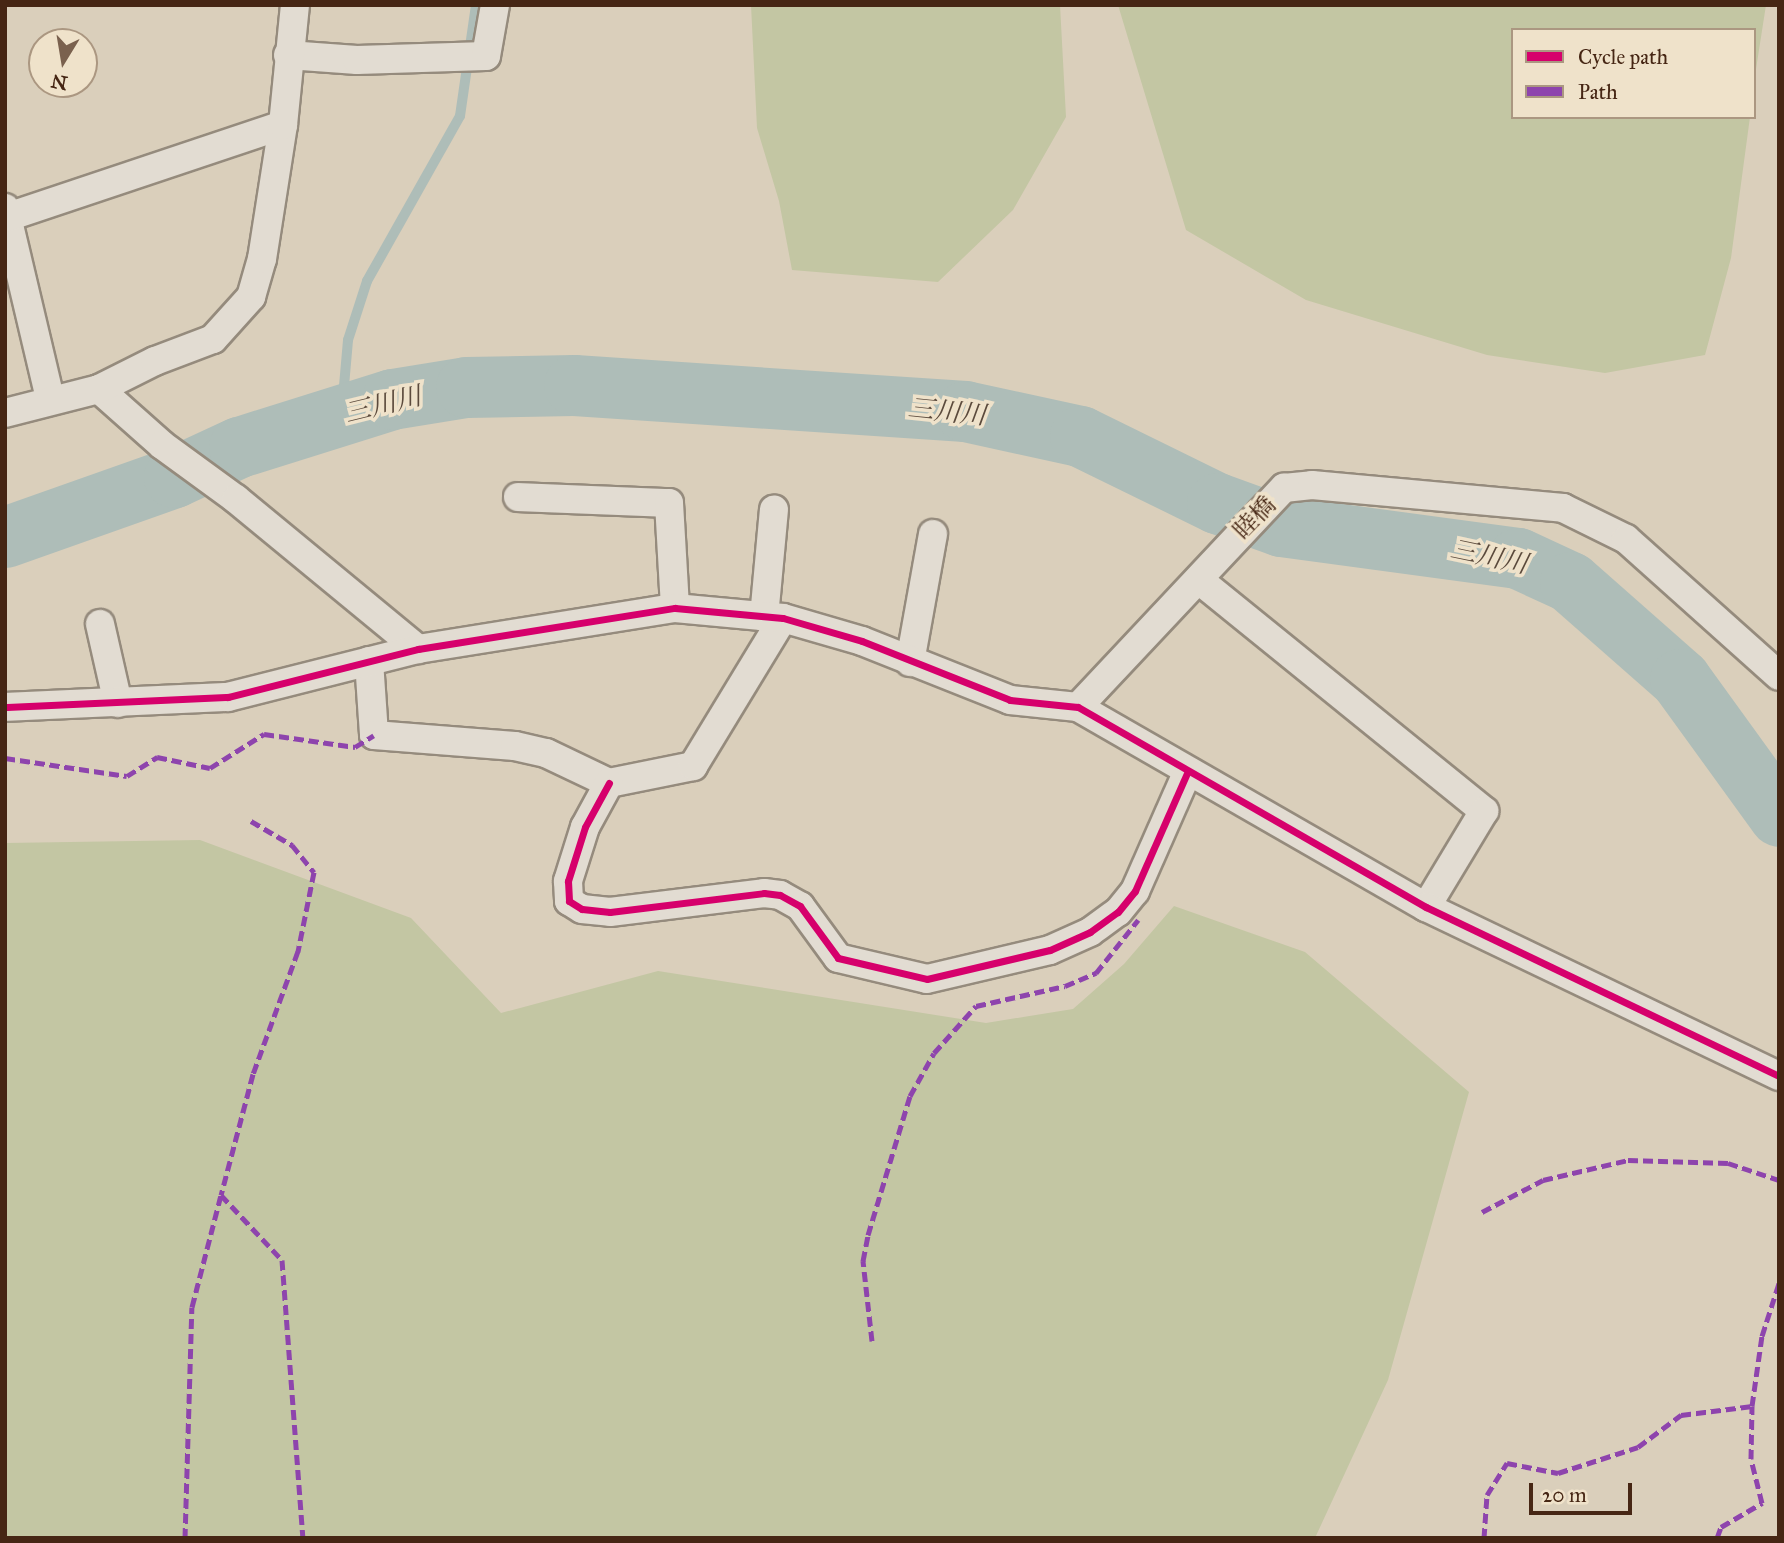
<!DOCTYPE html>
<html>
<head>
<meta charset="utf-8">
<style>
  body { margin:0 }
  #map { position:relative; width:1784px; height:1543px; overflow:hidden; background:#dacfbb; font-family:"IM FELL Great Primer","Noto Serif JP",serif }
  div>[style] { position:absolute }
  .green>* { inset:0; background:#c3c6a3 }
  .stream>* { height:10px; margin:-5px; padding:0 5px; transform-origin:5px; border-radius:5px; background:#aebdb8 }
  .river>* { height:61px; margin:-30.5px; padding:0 30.5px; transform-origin:30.5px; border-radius:30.5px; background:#aebdb8 }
  .roads { filter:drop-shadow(2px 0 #958b7d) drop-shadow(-2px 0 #958b7d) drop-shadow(0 2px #958b7d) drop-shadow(0 -2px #958b7d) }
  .street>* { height:28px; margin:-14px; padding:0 14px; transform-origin:14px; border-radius:14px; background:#e2dcd2 }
  .quiet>* { height:5px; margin-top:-2.5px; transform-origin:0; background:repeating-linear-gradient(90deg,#8e44ad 0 10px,transparent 0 15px) }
  .cycleway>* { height:7px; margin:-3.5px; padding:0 3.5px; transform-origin:3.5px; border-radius:3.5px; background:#d6006c }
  span { translate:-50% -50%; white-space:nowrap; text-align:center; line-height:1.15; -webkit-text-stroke:7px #efe2ca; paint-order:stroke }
  .street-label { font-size:24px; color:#462614 }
  .water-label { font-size:26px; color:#5b4a3c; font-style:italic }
  .frame { position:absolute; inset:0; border:7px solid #462614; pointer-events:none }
  .legend { position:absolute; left:1511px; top:28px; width:245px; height:91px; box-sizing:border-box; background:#efe2ca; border:2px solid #ab9781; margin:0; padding:9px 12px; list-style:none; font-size:21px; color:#462614 }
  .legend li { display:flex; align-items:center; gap:14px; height:35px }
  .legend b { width:35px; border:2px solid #ab9781 }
  .north { position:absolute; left:28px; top:28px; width:70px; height:70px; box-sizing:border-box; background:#efe2ca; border:2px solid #ab9781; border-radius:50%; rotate:191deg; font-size:19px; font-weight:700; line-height:28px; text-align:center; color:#462614 }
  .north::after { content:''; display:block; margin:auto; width:24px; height:32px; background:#7a614e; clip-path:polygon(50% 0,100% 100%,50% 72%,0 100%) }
  .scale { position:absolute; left:1529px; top:1483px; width:103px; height:32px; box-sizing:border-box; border:4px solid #462614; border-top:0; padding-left:9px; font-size:21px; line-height:24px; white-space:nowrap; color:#462614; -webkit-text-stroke:5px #efe2ca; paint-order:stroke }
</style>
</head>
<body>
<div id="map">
  <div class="green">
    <div style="clip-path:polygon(751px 5px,1060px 5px,1066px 117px,1013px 210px,938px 282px,792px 270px,779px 201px,757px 128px)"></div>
    <div style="clip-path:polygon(1118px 5px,1766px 5px,1754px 82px,1754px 30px,1513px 30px,1513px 117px,1750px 117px,1731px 258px,1705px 355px,1605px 373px,1487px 355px,1306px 300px,1186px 230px)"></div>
    <div style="clip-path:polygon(200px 840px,411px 918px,501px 1013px,658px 971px,986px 1023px,1073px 1009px,1124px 964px,1174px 906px,1305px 952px,1469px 1092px,1388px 1380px,1315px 1538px,5px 1538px,5px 843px)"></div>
  </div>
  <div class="stream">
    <div style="left:353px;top:414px;width:29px;rotate:-108deg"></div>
    <div style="left:344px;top:386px;width:46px;rotate:-85deg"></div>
    <div style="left:348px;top:340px;width:62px;rotate:-72.1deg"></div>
    <div style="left:367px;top:281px;width:189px;rotate:-60.6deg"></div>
    <div style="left:460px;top:116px;width:112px;rotate:-81.8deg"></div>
  </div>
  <div class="river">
    <div style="left:5px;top:537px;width:179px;rotate:-19.5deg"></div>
    <div style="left:174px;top:477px;width:72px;rotate:-24.8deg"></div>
    <div style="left:239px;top:447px;width:160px;rotate:-17.4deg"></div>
    <div style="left:392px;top:399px;width:75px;rotate:-9.2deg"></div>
    <div style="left:466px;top:387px;width:108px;rotate:-1.1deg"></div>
    <div style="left:574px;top:385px;width:392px;rotate:3.8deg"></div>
    <div style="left:965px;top:411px;width:118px;rotate:12.3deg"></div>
    <div style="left:1080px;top:436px;width:153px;rotate:26.1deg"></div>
    <div style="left:1217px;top:503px;width:68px;rotate:19.8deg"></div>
    <div style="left:1281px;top:526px;width:239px;rotate:7.7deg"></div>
    <div style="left:1518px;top:558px;width:57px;rotate:24.8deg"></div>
    <div style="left:1570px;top:582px;width:147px;rotate:41.4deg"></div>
    <div style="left:1680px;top:679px;width:169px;rotate:54.1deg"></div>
  </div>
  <div class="roads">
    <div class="street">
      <div style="left:288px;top:55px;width:69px;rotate:4.1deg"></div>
      <div style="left:357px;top:60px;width:129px;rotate:-1.8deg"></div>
      <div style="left:486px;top:56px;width:52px;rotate:-80deg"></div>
      <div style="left:5px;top:208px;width:196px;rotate:76.7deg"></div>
      <div style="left:5px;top:218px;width:293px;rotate:-18.5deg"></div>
      <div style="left:99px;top:389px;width:84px;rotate:41.6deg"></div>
      <div style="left:162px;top:445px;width:92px;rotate:36.1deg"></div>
      <div style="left:236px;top:499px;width:236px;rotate:39.5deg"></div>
      <div style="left:5px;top:413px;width:97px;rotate:-14.3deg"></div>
      <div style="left:99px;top:389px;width:63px;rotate:-26.6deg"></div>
      <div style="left:155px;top:361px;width:62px;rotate:-20.8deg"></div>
      <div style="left:213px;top:339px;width:57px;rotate:-47.9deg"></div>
      <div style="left:251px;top:297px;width:40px;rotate:-74deg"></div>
      <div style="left:262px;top:259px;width:136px;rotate:-81.1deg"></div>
      <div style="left:283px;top:125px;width:121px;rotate:-84.3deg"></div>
      <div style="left:518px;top:497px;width:151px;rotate:2.3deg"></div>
      <div style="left:669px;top:503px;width:105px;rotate:86.7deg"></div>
      <div style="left:1199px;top:580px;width:367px;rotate:39deg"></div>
      <div style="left:1484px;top:811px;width:112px;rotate:121.1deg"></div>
      <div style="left:764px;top:617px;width:108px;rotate:-84.7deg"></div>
      <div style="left:100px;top:624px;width:81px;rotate:77.2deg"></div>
      <div style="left:369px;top:661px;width:74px;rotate:86.1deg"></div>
      <div style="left:374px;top:735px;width:141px;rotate:4.5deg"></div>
      <div style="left:515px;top:746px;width:32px;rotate:13deg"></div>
      <div style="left:546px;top:753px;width:70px;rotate:25.5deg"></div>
      <div style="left:609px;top:783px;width:86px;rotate:-11.4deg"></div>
      <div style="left:693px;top:766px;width:173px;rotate:-58.7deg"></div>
      <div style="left:910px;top:662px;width:130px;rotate:-79.8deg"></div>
      <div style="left:5px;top:707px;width:223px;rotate:-2.6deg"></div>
      <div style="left:228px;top:697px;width:196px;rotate:-14.2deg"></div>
      <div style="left:418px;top:649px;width:260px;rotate:-9.1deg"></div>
      <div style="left:675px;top:608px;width:108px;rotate:5.3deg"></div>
      <div style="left:783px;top:618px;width:82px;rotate:16.2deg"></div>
      <div style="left:862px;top:641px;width:159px;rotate:21.7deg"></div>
      <div style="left:1010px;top:700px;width:68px;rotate:5.9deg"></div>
      <div style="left:1078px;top:707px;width:401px;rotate:29.9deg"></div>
      <div style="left:1426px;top:907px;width:391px;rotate:25.6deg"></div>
      <div style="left:1078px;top:707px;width:301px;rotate:-46.8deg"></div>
      <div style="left:1284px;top:488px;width:28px;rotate:-6deg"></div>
      <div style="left:1312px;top:485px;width:252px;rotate:5.2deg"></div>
      <div style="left:1563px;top:508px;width:70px;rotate:26.2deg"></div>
      <div style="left:1626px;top:539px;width:205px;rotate:41.8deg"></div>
      <div style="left:609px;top:783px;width:50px;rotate:118.6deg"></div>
      <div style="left:585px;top:827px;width:57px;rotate:107.5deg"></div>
      <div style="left:568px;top:881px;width:20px;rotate:87deg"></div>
      <div style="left:569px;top:901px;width:15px;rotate:32deg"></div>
      <div style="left:582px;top:909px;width:28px;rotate:6deg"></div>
      <div style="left:610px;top:912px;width:155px;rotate:-7deg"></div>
      <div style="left:764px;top:893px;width:16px;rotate:7deg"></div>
      <div style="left:780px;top:895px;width:23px;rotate:29deg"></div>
      <div style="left:800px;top:906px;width:64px;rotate:53.8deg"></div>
      <div style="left:838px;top:958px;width:91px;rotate:13.3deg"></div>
      <div style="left:927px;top:979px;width:126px;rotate:-13.3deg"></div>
      <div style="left:1050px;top:950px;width:44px;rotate:-24.2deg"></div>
      <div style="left:1090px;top:932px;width:34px;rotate:-36deg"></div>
      <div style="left:1118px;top:912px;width:27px;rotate:-51deg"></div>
      <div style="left:1135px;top:891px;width:131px;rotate:-66.2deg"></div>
    </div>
  </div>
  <div class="quiet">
    <div style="left:5px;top:758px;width:123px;rotate:8.4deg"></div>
    <div style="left:127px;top:776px;width:36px;rotate:-32deg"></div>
    <div style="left:157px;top:757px;width:54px;rotate:11.7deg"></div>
    <div style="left:210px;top:768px;width:64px;rotate:-32.2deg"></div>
    <div style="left:264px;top:734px;width:92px;rotate:8.1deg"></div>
    <div style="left:355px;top:747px;width:22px;rotate:-32deg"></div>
    <div style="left:251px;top:821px;width:48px;rotate:30.3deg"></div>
    <div style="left:292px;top:845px;width:35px;rotate:51deg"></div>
    <div style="left:314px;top:872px;width:81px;rotate:101.4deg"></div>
    <div style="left:298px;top:951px;width:131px;rotate:110.1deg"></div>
    <div style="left:253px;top:1074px;width:125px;rotate:104.8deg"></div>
    <div style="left:221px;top:1195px;width:89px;rotate:46.8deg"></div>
    <div style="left:282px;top:1260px;width:279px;rotate:85.7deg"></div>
    <div style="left:1482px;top:1212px;width:69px;rotate:-27.7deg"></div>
    <div style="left:1543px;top:1180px;width:87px;rotate:-13.2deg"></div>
    <div style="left:1628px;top:1160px;width:100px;rotate:1.7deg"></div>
    <div style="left:1728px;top:1163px;width:54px;rotate:18.4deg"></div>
    <div style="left:872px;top:1341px;width:81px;rotate:-96.4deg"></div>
    <div style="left:863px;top:1261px;width:26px;rotate:-79deg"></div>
    <div style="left:868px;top:1235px;width:145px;rotate:-73.2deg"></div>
    <div style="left:910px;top:1096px;width:49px;rotate:-60.8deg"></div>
    <div style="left:934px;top:1053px;width:63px;rotate:-48.2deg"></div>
    <div style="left:976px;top:1006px;width:91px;rotate:-12.7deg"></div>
    <div style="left:1065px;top:986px;width:34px;rotate:-23deg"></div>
    <div style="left:1096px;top:973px;width:68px;rotate:-51.6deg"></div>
    <div style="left:185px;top:1538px;width:231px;rotate:-88.3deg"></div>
    <div style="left:192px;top:1307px;width:116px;rotate:-75.5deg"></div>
    <div style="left:1484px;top:1538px;width:43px;rotate:-86deg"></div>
    <div style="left:1487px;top:1495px;width:38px;rotate:-58deg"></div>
    <div style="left:1507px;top:1463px;width:52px;rotate:11.1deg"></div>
    <div style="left:1558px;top:1473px;width:84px;rotate:-18deg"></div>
    <div style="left:1638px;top:1447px;width:54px;rotate:-36.7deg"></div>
    <div style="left:1681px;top:1415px;width:72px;rotate:-7.2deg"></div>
    <div style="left:1717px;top:1538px;width:12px;rotate:-70deg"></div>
    <div style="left:1721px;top:1527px;width:48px;rotate:-30.3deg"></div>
    <div style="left:1762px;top:1503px;width:45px;rotate:-104deg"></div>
    <div style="left:1751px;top:1459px;width:53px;rotate:-88.9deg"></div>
    <div style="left:1752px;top:1406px;width:71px;rotate:-81.9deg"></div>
    <div style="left:1762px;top:1336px;width:56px;rotate:-72.2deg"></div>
  </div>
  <div class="cycleway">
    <div style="left:5px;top:707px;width:223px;rotate:-2.6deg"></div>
    <div style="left:228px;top:697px;width:196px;rotate:-14.2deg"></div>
    <div style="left:418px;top:649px;width:260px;rotate:-9.1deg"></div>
    <div style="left:675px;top:608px;width:108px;rotate:5.3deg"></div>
    <div style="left:783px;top:618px;width:82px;rotate:16.2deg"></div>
    <div style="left:862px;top:641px;width:159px;rotate:21.7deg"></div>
    <div style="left:1010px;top:700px;width:68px;rotate:5.9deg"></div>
    <div style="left:1078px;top:707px;width:401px;rotate:29.9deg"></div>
    <div style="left:1426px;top:907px;width:391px;rotate:25.6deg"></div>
    <div style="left:609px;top:783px;width:50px;rotate:118.6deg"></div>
    <div style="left:585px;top:827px;width:57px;rotate:107.5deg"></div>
    <div style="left:568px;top:881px;width:20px;rotate:87deg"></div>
    <div style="left:569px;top:901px;width:15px;rotate:32deg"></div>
    <div style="left:582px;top:909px;width:28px;rotate:6deg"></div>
    <div style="left:610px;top:912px;width:155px;rotate:-7deg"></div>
    <div style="left:764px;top:893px;width:16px;rotate:7deg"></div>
    <div style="left:780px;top:895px;width:23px;rotate:29deg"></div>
    <div style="left:800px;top:906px;width:64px;rotate:53.8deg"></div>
    <div style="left:838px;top:958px;width:91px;rotate:13.3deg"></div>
    <div style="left:927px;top:979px;width:126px;rotate:-13.3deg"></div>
    <div style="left:1050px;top:950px;width:44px;rotate:-24.2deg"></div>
    <div style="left:1090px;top:932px;width:34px;rotate:-36deg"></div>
    <div style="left:1118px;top:912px;width:27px;rotate:-51deg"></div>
    <div style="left:1135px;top:891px;width:131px;rotate:-66.2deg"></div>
  </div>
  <div class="street-label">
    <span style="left:1255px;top:518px;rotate:-46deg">睦橋</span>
  </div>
  <div class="water-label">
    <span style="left:383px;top:405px;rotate:-14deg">三川川</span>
    <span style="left:947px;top:412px;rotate:6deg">三川川</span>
    <span style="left:1489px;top:557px;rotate:12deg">三川川</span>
  </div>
  <div class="frame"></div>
  <ul class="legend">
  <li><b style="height:9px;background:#d6006c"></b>Cycle path</li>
  <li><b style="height:9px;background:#8e44ad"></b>Path</li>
  </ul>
  <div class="north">N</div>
  <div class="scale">20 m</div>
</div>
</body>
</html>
